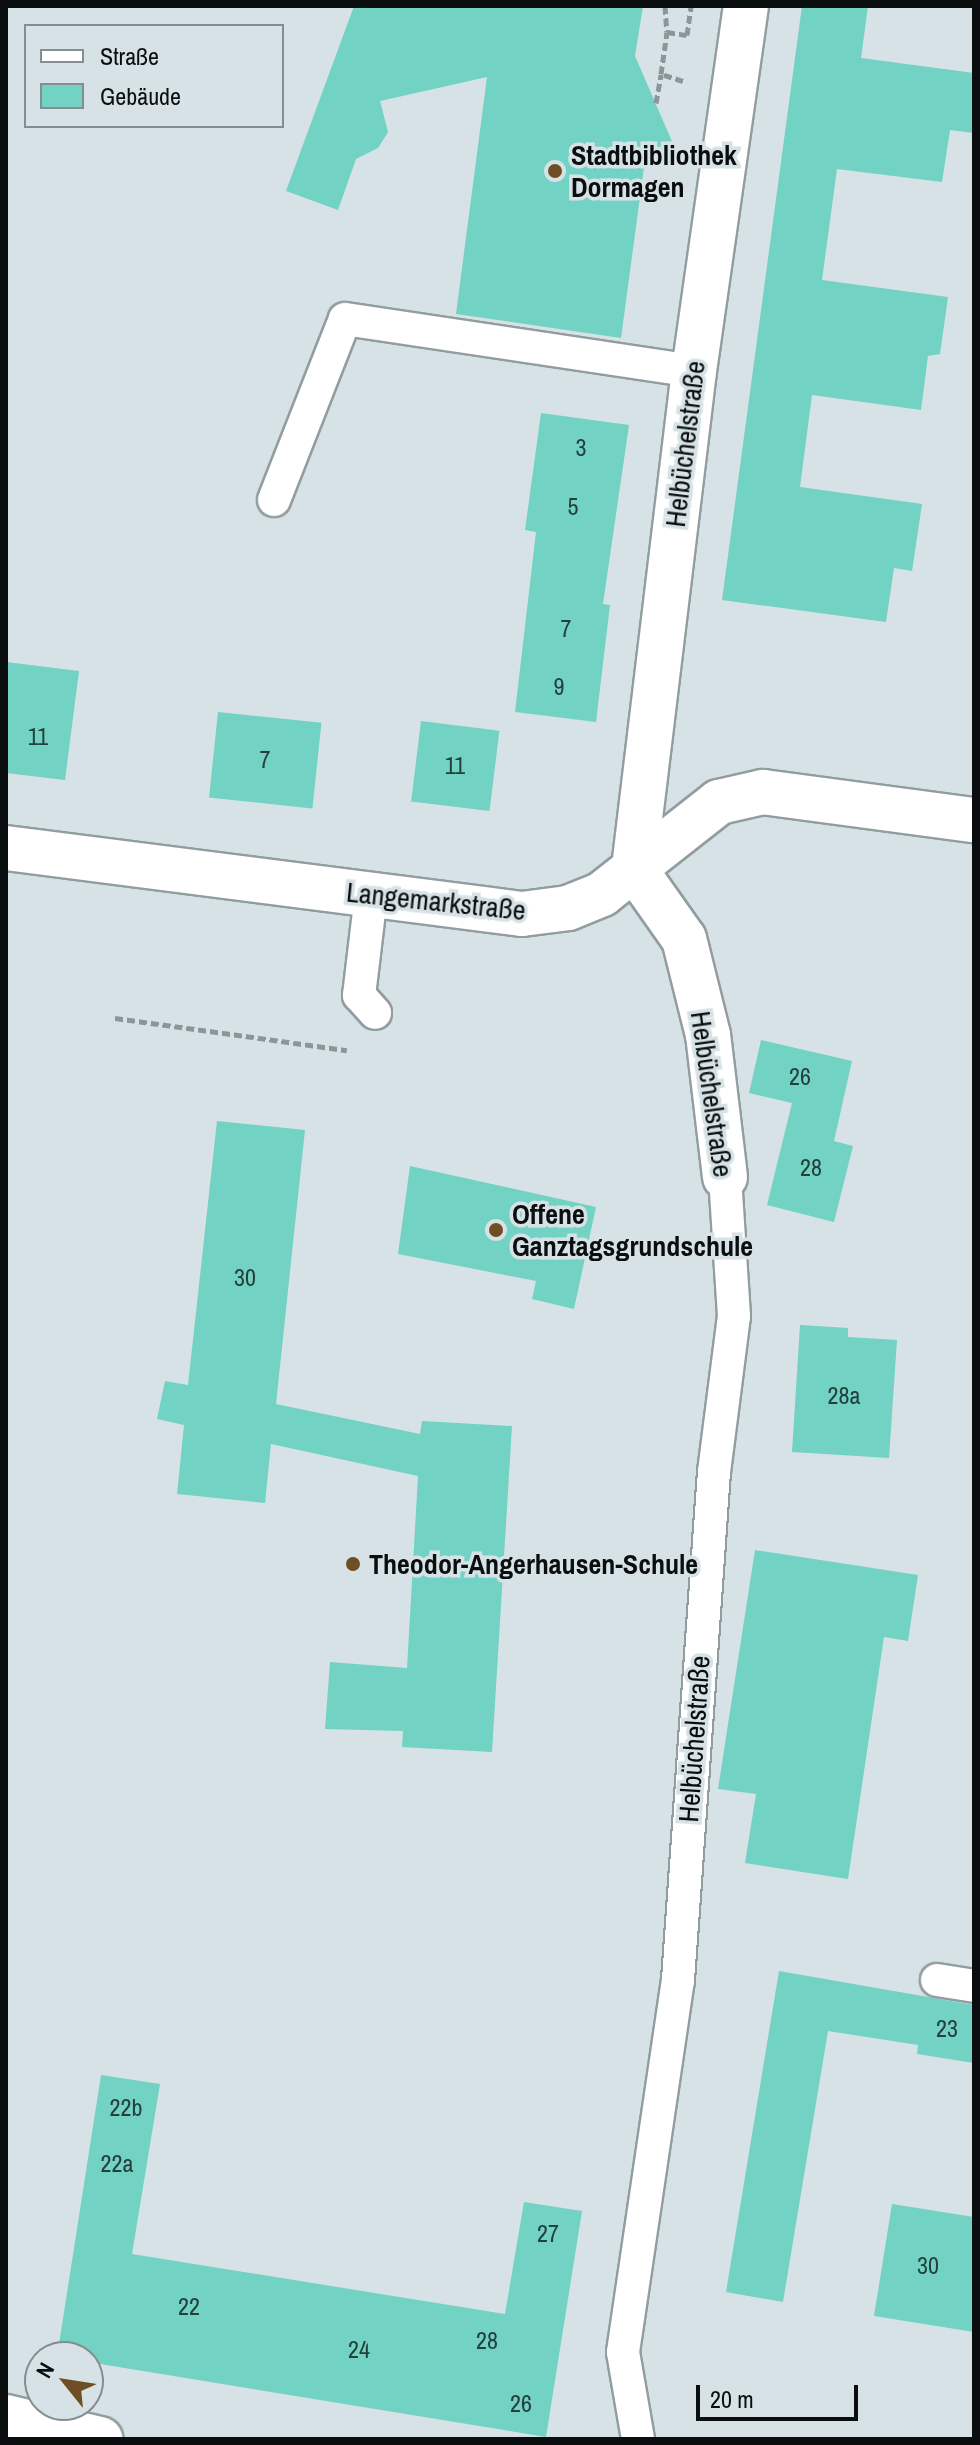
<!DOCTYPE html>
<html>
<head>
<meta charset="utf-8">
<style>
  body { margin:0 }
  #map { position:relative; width:980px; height:2445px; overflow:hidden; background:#d6e2e5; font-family:"Archivo Narrow",sans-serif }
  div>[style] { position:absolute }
  .building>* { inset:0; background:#72d2c4; transform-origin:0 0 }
  .path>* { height:5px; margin-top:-2.5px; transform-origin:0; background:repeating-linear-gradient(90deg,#8c9597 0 8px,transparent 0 12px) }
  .roads { filter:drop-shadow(2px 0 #929da0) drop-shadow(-2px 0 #929da0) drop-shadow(0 2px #929da0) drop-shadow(0 -2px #929da0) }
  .lane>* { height:32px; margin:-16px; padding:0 16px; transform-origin:16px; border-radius:16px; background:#fff }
  .street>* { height:44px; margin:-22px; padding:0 22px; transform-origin:22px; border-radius:22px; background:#fff }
  .dots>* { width:22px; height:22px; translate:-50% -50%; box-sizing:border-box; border:4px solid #d6e2e5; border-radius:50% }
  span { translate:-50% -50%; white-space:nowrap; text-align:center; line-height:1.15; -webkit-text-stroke:7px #d6e2e5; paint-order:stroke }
  .number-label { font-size:24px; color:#243f3c }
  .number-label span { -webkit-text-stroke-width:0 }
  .poi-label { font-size:28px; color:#0a0e0f; font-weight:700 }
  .left { translate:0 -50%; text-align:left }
  .street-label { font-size:28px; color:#0a0e0f }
  .frame { position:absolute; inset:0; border:8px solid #0a0e0f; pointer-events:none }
  .legend { position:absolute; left:24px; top:24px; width:260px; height:104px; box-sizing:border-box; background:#d6e2e5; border:2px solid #848d8f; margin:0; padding:10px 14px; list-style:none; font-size:24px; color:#0a0e0f }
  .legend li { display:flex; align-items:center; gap:16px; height:40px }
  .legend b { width:40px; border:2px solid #848d8f }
  .north { position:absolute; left:24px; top:2341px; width:80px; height:80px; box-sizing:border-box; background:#d6e2e5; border:2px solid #848d8f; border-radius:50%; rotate:300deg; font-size:22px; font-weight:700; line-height:32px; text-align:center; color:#0a0e0f }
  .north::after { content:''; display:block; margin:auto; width:28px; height:36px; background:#6f4e25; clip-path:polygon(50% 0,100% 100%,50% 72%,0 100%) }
  .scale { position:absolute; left:696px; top:2385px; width:162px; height:36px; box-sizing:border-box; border:4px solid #0a0e0f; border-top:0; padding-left:10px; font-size:24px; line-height:28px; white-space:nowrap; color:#0a0e0f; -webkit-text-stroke:6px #d6e2e5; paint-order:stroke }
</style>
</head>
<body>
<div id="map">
  <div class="building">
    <div style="clip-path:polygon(354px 6px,643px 6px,635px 56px,674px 146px,645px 160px,621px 338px,456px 314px,487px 77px,380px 101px,388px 132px,378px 148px,356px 159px,338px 210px,286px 191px)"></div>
    <div style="clip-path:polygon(802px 6px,868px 6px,861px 58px,974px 73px,974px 133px,950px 130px,942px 182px,837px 169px,822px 280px,948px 297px,940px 354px,928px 356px,921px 410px,812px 395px,800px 487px,922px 504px,912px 571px,894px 568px,886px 622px,722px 600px)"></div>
    <div style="clip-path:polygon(541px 413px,629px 425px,603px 604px,610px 605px,596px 722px,515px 712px,536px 532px,525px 530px)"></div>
    <div style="clip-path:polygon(6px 662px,79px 671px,65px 780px,6px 773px)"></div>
    <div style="left:218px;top:712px;width:104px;height:86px;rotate:6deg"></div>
    <div style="left:421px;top:721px;width:79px;height:81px;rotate:7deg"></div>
    <div style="clip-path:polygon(761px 1040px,852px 1061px,834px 1141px,853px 1146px,834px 1222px,767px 1205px,792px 1103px,749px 1093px)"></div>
    <div style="clip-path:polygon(217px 1121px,305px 1130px,276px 1404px,420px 1434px,422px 1421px,512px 1426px,492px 1752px,402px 1747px,403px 1731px,325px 1729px,330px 1662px,407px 1668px,418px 1476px,271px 1444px,265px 1503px,177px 1494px,184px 1425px,157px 1419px,165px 1381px,188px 1385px)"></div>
    <div style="clip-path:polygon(410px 1166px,596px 1207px,574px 1309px,532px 1299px,536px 1281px,398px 1254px)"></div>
    <div style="clip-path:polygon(800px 1325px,848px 1328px,848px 1337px,897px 1340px,889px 1458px,792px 1452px)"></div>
    <div style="clip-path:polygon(755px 1550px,918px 1575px,908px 1641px,884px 1637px,848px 1879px,745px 1863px,756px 1794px,718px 1789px)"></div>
    <div style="clip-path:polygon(779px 1971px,974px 2005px,974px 2063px,917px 2054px,918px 2045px,828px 2031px,783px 2302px,726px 2292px)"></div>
    <div style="clip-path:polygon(101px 2075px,160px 2084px,132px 2254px,505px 2314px,524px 2202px,582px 2211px,546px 2437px,88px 2362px,88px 2357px,57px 2357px)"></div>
    <div style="clip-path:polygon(892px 2204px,974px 2217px,974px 2332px,874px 2316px)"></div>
  </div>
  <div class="path">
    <div style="left:665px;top:6px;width:26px;rotate:86deg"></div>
    <div style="left:683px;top:81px;width:23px;rotate:-162deg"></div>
    <div style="left:661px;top:74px;width:42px;rotate:-81.9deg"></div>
    <div style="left:667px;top:32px;width:20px;rotate:9deg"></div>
    <div style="left:687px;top:35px;width:29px;rotate:-82deg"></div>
    <div style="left:656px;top:103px;width:29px;rotate:-80deg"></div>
    <div style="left:115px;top:1018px;width:234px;rotate:7.9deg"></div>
  </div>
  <div class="roads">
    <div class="lane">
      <div style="left:274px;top:500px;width:194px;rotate:-68.6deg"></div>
      <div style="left:345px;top:319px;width:353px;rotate:8.5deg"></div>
      <div style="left:371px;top:895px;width:101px;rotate:96.8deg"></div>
      <div style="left:359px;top:995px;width:24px;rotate:48deg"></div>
      <div style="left:937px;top:1980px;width:37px;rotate:9deg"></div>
      <div style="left:638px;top:2439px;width:88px;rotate:-99.8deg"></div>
      <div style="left:623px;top:2352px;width:376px;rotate:-81.6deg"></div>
      <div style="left:678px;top:1980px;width:509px;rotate:-85.95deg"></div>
      <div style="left:714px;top:1472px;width:157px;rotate:-82.7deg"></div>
      <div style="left:734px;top:1316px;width:139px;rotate:-93.7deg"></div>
    </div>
    <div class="street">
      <div style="left:6px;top:848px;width:520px;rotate:7.29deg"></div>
      <div style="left:522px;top:914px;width:46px;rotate:-7.4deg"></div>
      <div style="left:568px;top:908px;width:37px;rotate:-22deg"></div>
      <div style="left:602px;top:894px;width:149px;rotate:-38.2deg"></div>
      <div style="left:719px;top:802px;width:45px;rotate:-12.8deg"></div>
      <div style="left:763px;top:792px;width:213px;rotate:7.6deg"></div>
      <div style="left:725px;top:1177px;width:143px;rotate:-96.8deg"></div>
      <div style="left:708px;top:1035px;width:99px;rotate:-104deg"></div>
      <div style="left:684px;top:939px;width:87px;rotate:-125.2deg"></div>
      <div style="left:634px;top:868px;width:501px;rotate:-83.12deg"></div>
      <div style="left:694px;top:371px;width:369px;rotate:-81.9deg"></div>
      <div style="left:6px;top:2417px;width:97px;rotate:13.2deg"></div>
    </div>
  </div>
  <div class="dots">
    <div style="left:555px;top:171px;background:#6f4e25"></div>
    <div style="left:496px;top:1230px;background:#6f4e25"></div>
    <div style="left:353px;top:1564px;background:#6f4e25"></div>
  </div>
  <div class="number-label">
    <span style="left:581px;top:448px">3</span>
    <span style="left:573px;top:507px">5</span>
    <span style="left:566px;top:629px">7</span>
    <span style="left:559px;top:687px">9</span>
    <span style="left:38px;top:737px">11</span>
    <span style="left:265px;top:760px">7</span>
    <span style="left:455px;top:766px">11</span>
    <span style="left:800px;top:1077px">26</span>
    <span style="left:811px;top:1168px">28</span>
    <span style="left:245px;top:1278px">30</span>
    <span style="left:844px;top:1396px">28a</span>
    <span style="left:947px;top:2029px">23</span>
    <span style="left:126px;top:2108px">22b</span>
    <span style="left:117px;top:2164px">22a</span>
    <span style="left:548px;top:2234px">27</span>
    <span style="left:928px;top:2266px">30</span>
    <span style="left:189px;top:2307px">22</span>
    <span style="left:487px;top:2341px">28</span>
    <span style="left:359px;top:2350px">24</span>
    <span style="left:521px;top:2404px">26</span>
  </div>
  <div class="poi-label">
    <span class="left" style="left:571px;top:171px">Stadtbibliothek<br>Dormagen</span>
    <span class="left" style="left:512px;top:1230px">Offene<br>Ganztagsgrundschule</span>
    <span class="left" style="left:369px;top:1564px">Theodor-Angerhausen-Schule</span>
  </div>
  <div class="street-label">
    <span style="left:685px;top:444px;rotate:-83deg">Helbüchelstraße</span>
    <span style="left:436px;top:901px;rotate:6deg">Langemarkstraße</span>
    <span style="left:712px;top:1094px;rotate:82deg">Helbüchelstraße</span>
    <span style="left:694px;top:1739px;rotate:-86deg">Helbüchelstraße</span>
  </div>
  <div class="frame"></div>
  <ul class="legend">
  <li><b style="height:10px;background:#fff"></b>Straße</li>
  <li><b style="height:22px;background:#72d2c4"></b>Gebäude</li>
  </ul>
  <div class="north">N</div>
  <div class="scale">20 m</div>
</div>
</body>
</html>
